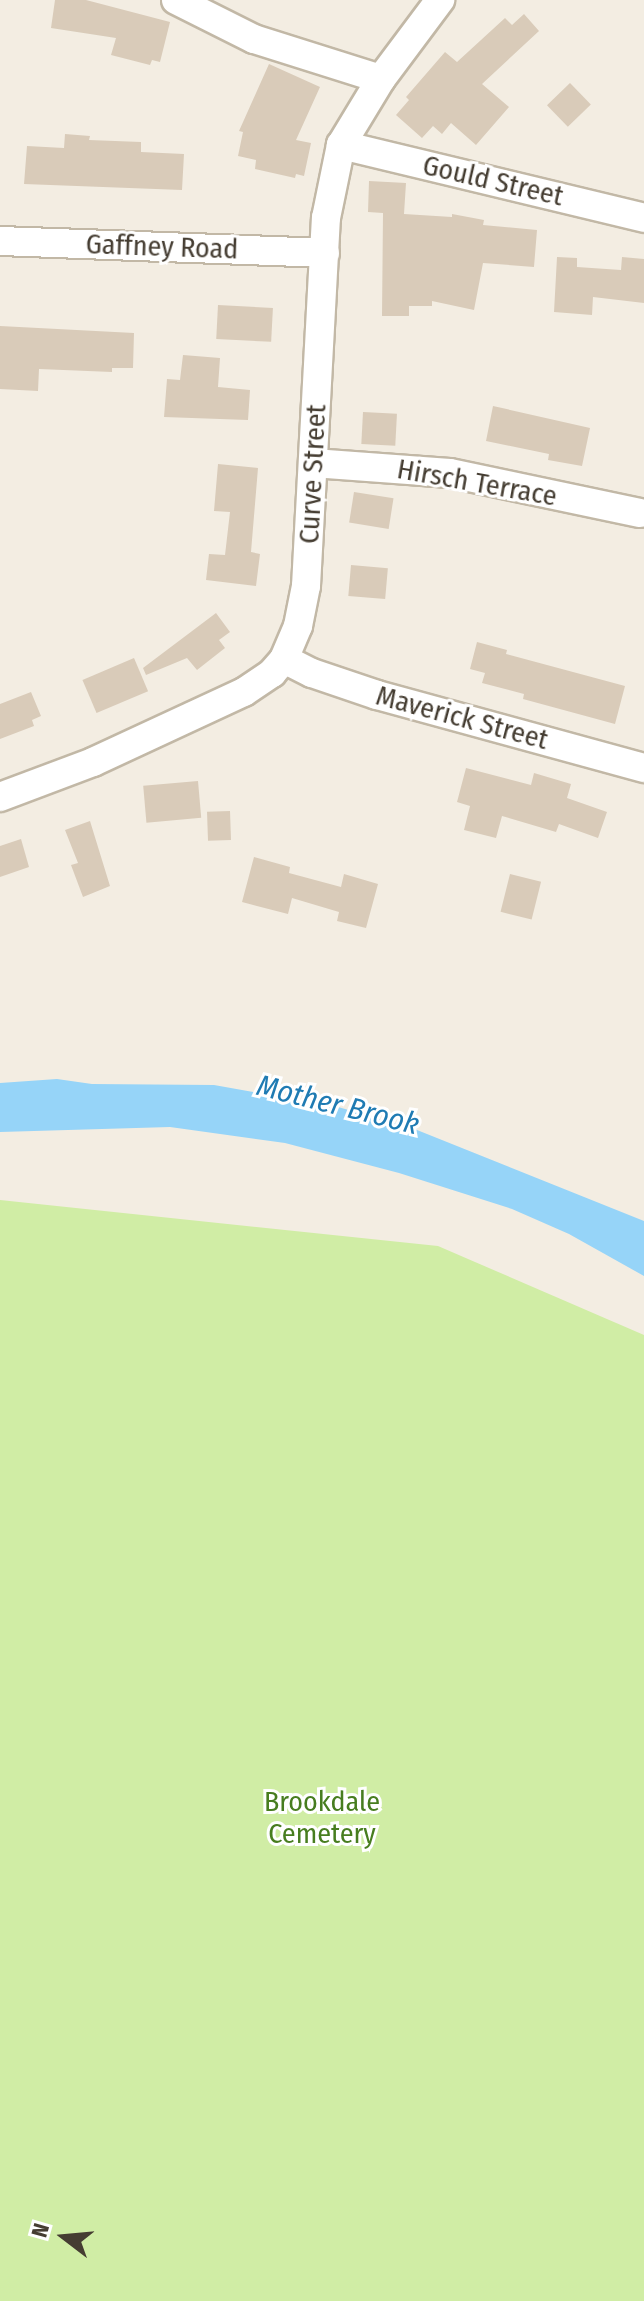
<!DOCTYPE html>
<html>
<head>
<meta charset="utf-8">
<style>
  body { margin:0 }
  #map { position:relative; width:644px; height:2301px; overflow:hidden; background:#f3ede2; font-family:"Fira Sans Condensed",sans-serif }
  div>[style] { position:absolute }
  .green>* { inset:0; background:#d0eda5 }
  .water>* { inset:0; background:#96d4f8 }
  .building>* { inset:0; background:#d9cbb9; transform-origin:0 0 }
  .roads { filter:drop-shadow(2px 0 #c2b8a6) drop-shadow(-2px 0 #c2b8a6) drop-shadow(0 2px #c2b8a6) drop-shadow(0 -2px #c2b8a6) }
  .minor>* { height:28px; margin:-14px; padding:0 14px; transform-origin:14px; border-radius:14px; background:#fff }
  span { translate:-50% -50%; white-space:nowrap; text-align:center; line-height:1.15; -webkit-text-stroke:6px #fff; paint-order:stroke }
  .street-label { font-size:28px; color:#453d32 }
  .park-label { font-size:28px; color:#477d1f }
  .water-label { font-size:30px; color:#1f7bb3; font-style:italic }
  .north { position:absolute; left:24px; top:2197px; width:80px; height:80px; -webkit-text-stroke:6px #fff; paint-order:stroke; rotate:286deg; font-size:22px; font-weight:700; line-height:32px; text-align:center; color:#453d32 }
  .north::after { content:''; display:block; margin:auto; width:28px; height:36px; background:#453d32; clip-path:polygon(50% 0,100% 100%,50% 72%,0 100%) }
</style>
</head>
<body>
<div id="map">
  <div class="green">
    <div style="clip-path:polygon(0 1200px,438px 1246px,644px 1335px,644px 2301px,0 2301px)"></div>
  </div>
  <div class="water">
    <div style="clip-path:polygon(57px 1079px,92px 1084px,214px 1085px,338px 1107px,412px 1128px,644px 1221px,644px 1276px,569px 1234px,512px 1209px,399px 1173px,285px 1143px,170px 1127px,0 1132px,0 1083px)"></div>
  </div>
  <div class="building">
    <div style="clip-path:polygon(55px 0,86px 0,170px 22px,160px 62px,152px 60px,150px 65px,111px 55px,116px 38px,51px 28px)"></div>
    <div style="clip-path:polygon(524px 14px,539px 31px,482px 84px,509px 107px,476px 145px,451px 123px,442px 134px,433px 126px,422px 138px,396px 115px,409px 100px,406px 97px,445px 52px,457px 62px,505px 18px,512px 25px)"></div>
    <div style="clip-path:polygon(269px 64px,320px 87px,296px 140px,311px 143px,304px 176px,296px 174px,295px 178px,255px 169px,256px 160px,238px 156px,243px 132px,239px 131px)"></div>
    <div style="left:570px;top:83px;width:30px;height:32px;rotate:46deg"></div>
    <div style="clip-path:polygon(65px 134px,90px 136px,89px 140px,141px 142px,141px 152px,184px 154px,182px 190px,24px 184px,27px 146px,64px 148px)"></div>
    <div style="clip-path:polygon(369px 181px,406px 183px,404px 214px,452px 217px,452px 214px,484px 220px,483px 225px,537px 230px,534px 267px,483px 263px,474px 310px,432px 301px,432px 306px,409px 306px,409px 316px,382px 316px,383px 213px,368px 212px)"></div>
    <div style="clip-path:polygon(557px 257px,577px 258px,577px 267px,621px 270px,622px 257px,644px 259px,644px 303px,593px 297px,592px 315px,554px 312px)"></div>
    <div style="left:218px;top:305px;width:55px;height:34px;rotate:3deg"></div>
    <div style="clip-path:polygon(0 326px,134px 333px,133px 368px,112px 368px,112px 372px,39px 369px,38px 391px,0 389px)"></div>
    <div style="clip-path:polygon(183px 355px,220px 358px,218px 387px,250px 390px,248px 420px,164px 417px,167px 379px,180px 380px)"></div>
    <div style="clip-path:polygon(493px 406px,590px 428px,582px 466px,548px 460px,549px 454px,486px 441px)"></div>
    <div style="left:363px;top:412px;width:34px;height:32px;rotate:3deg"></div>
    <div style="clip-path:polygon(218px 464px,258px 468px,251px 552px,260px 554px,256px 586px,206px 580px,209px 554px,225px 555px,230px 512px,214px 511px)"></div>
    <div style="left:354px;top:492px;width:40px;height:31px;rotate:9deg"></div>
    <div style="left:351px;top:565px;width:37px;height:31px;rotate:5deg"></div>
    <div style="clip-path:polygon(216px 613px,230px 632px,219px 640px,225px 648px,197px 670px,187px 658px,146px 675px,143px 668px)"></div>
    <div style="clip-path:polygon(477px 642px,507px 650px,506px 654px,625px 686px,615px 724px,523px 699px,524px 694px,482px 683px,485px 673px,470px 669px)"></div>
    <div style="left:134px;top:658px;width:36px;height:56px;rotate:67deg"></div>
    <div style="clip-path:polygon(31px 692px,41px 716px,32px 720px,34px 726px,0 739px,0 704px)"></div>
    <div style="clip-path:polygon(466px 768px,531px 785px,534px 773px,571px 784px,567px 798px,607px 812px,598px 838px,559px 824px,556px 832px,502px 816px,496px 838px,464px 830px,470px 806px,457px 802px)"></div>
    <div style="left:198px;top:781px;width:37px;height:55px;rotate:85deg"></div>
    <div style="left:230px;top:811px;width:29px;height:23px;rotate:88deg"></div>
    <div style="clip-path:polygon(90px 821px,110px 886px,83px 897px,71px 865px,78px 863px,65px 830px)"></div>
    <div style="clip-path:polygon(21px 839px,29px 867px,0 877px,0 846px)"></div>
    <div style="clip-path:polygon(254px 857px,290px 867px,289px 873px,341px 887px,344px 874px,378px 884px,366px 928px,337px 921px,339px 912px,292px 898px,288px 914px,242px 902px)"></div>
    <div style="left:510px;top:874px;width:32px;height:39px;rotate:14deg"></div>
  </div>
  <div class="roads">
    <div class="minor">
      <div style="left:176px;top:0;width:87px;rotate:26.6deg"></div>
      <div style="left:254px;top:39px;width:133px;rotate:17.5deg"></div>
      <div style="left:341px;top:145px;width:312px;rotate:13.5deg"></div>
      <div style="left:0;top:241px;width:325px;rotate:2.1deg"></div>
      <div style="left:313px;top:463px;width:137px;rotate:4.2deg"></div>
      <div style="left:450px;top:473px;width:194px;rotate:11.9deg"></div>
      <div style="left:284px;top:659px;width:31px;rotate:27deg"></div>
      <div style="left:312px;top:673px;width:69px;rotate:18.7deg"></div>
      <div style="left:377px;top:695px;width:277px;rotate:15.3deg"></div>
      <div style="left:0;top:797px;width:99px;rotate:-20.6deg"></div>
      <div style="left:93px;top:762px;width:166px;rotate:-24.9deg"></div>
      <div style="left:244px;top:692px;width:34px;rotate:-34deg"></div>
      <div style="left:272px;top:673px;width:18px;rotate:-49deg"></div>
      <div style="left:284px;top:659px;width:36px;rotate:-67deg"></div>
      <div style="left:298px;top:626px;width:41px;rotate:-78.7deg"></div>
      <div style="left:306px;top:586px;width:369px;rotate:-86.9deg"></div>
      <div style="left:326px;top:218px;width:75px;rotate:-78.4deg"></div>
      <div style="left:341px;top:145px;width:77px;rotate:-58.8deg"></div>
      <div style="left:381px;top:79px;width:99px;rotate:-53.2deg"></div>
    </div>
  </div>
  <div class="street-label">
    <span style="left:493px;top:181px;rotate:13deg">Gould Street</span>
    <span style="left:162px;top:247px;rotate:2deg">Gaffney Road</span>
    <span style="left:313px;top:474px;rotate:-87deg">Curve Street</span>
    <span style="left:477px;top:483px;rotate:10deg">Hirsch Terrace</span>
    <span style="left:462px;top:718px;rotate:15deg">Maverick Street</span>
  </div>
  <div class="park-label">
    <span style="left:322px;top:1818px">Brookdale<br>Cemetery</span>
  </div>
  <div class="water-label">
    <span style="left:338px;top:1105px;rotate:14deg">Mother Brook</span>
  </div>
  <div class="north">N</div>
</div>
</body>
</html>
